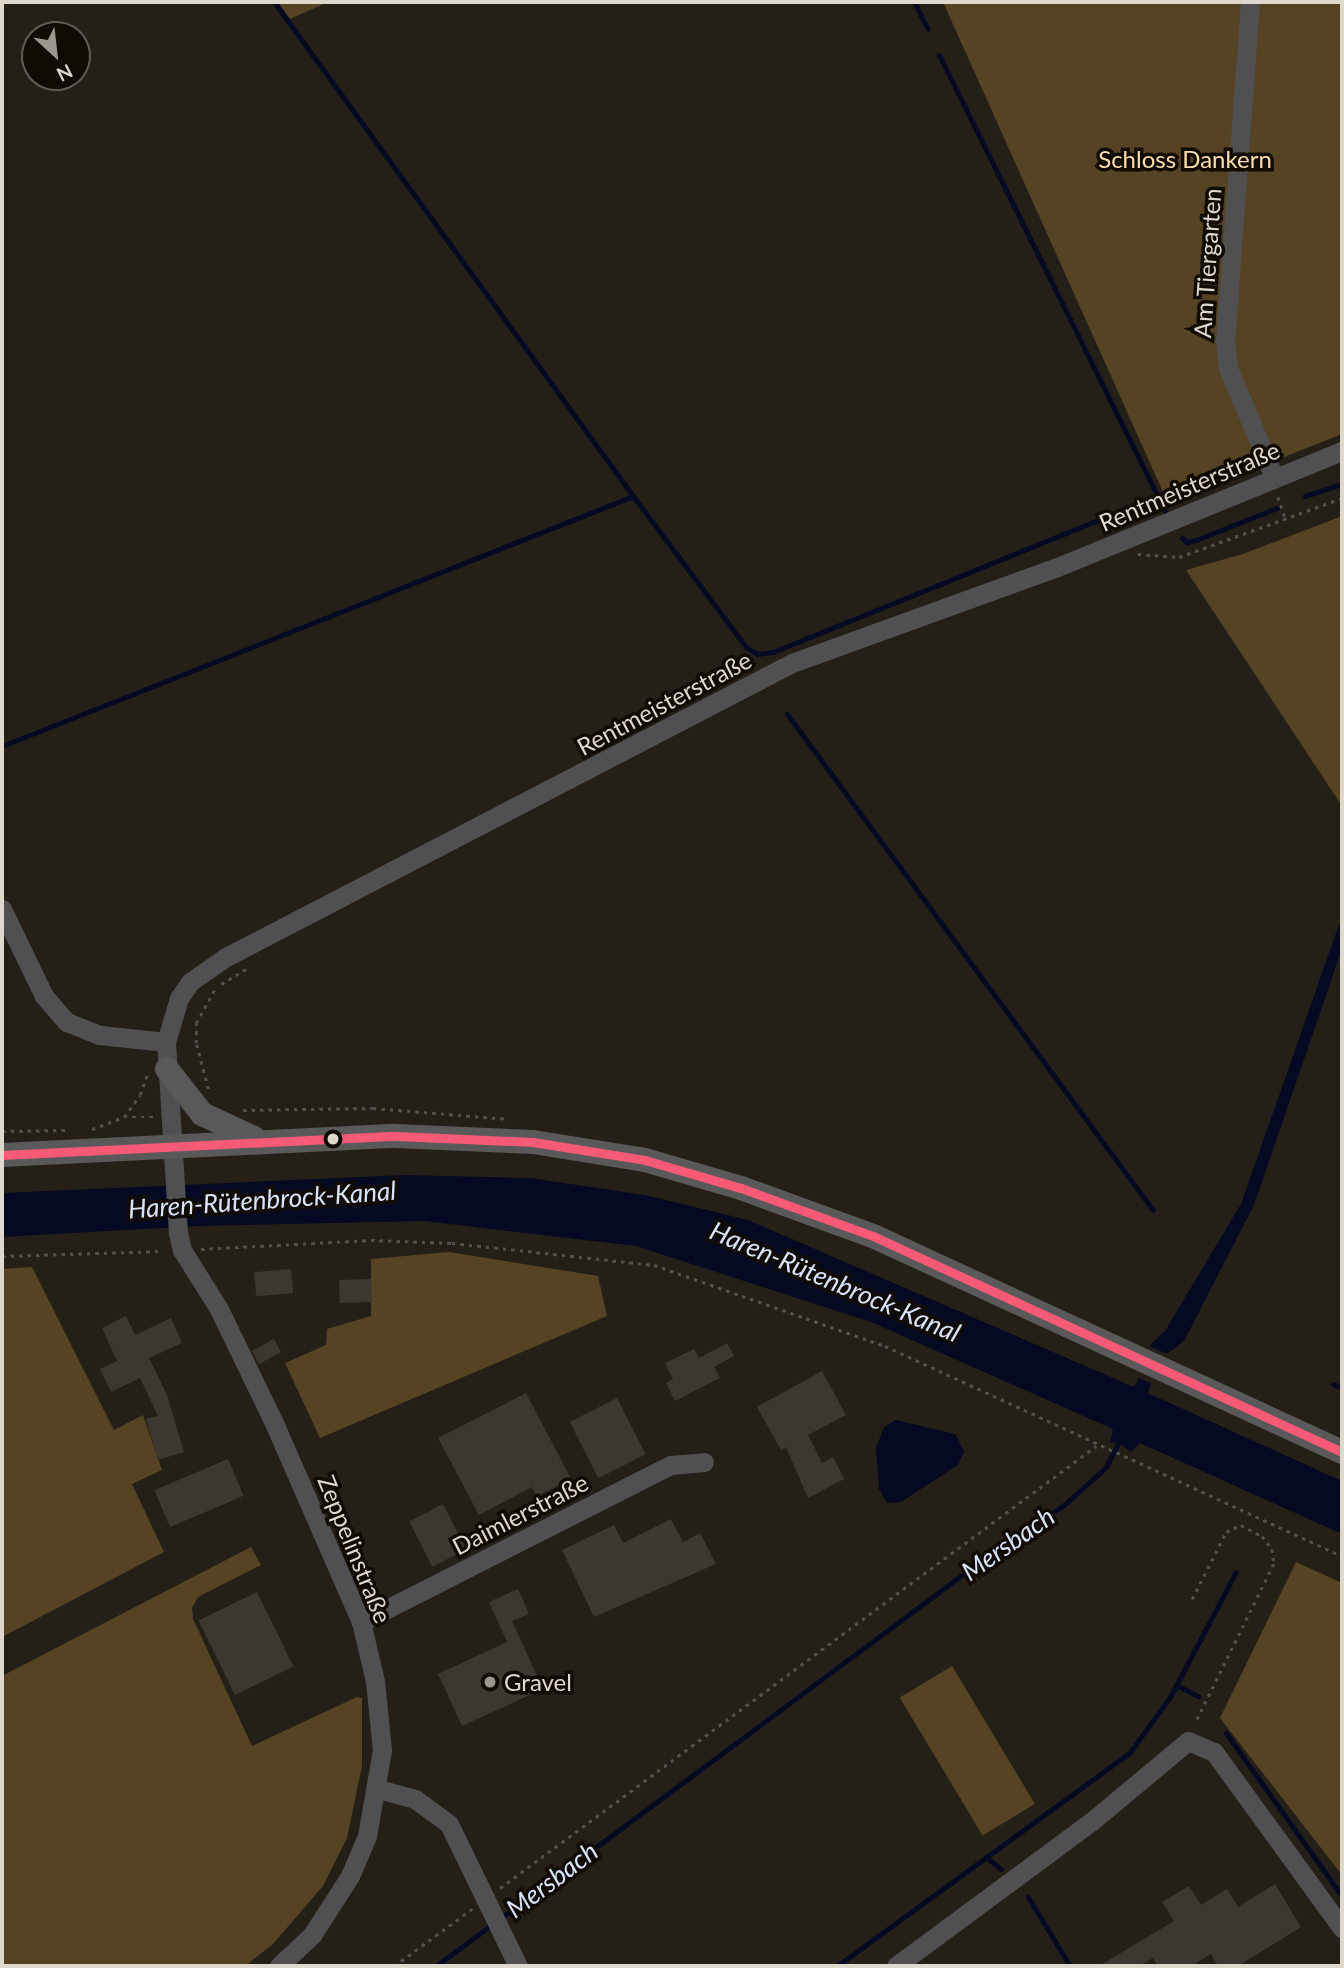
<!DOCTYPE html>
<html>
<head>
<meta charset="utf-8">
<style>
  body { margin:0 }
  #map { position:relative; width:1344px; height:1968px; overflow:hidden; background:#252017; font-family:Lato,sans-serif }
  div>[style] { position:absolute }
  .green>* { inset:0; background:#554323; transform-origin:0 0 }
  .water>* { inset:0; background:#060922 }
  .stream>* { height:5px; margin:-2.5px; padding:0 2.5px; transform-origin:2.5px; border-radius:2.5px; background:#060922 }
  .building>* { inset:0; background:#3c3730; transform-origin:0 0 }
  .path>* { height:2.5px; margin-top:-1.25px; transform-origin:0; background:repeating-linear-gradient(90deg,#50504e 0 3.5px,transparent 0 8.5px) }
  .minor>* { height:19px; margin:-9.5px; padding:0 9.5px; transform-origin:9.5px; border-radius:9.5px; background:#505052 }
  .major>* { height:24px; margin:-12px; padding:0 12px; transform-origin:12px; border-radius:12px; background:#595959 }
  .bus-1>* { height:9px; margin:-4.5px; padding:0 4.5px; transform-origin:4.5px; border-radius:4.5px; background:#f75a77 }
  .dots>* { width:19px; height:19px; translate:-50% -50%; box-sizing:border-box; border:4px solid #100c05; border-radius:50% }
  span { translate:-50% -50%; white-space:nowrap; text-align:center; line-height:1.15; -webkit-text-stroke:7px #100c05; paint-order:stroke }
  .park-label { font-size:24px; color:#fcdead }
  .street-label { font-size:24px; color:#ded8cd }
  .poi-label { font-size:24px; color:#ded8cd }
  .left { translate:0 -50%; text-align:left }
  .water-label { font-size:26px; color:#d9e3fc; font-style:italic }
  .frame { position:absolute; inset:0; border:4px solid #ded8cd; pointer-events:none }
  .north { position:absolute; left:21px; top:21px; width:70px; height:70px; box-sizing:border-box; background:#100c05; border:2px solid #625e55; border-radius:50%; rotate:153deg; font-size:19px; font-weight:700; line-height:28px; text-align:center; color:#ded8cd }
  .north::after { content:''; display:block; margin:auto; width:24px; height:32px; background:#9d988d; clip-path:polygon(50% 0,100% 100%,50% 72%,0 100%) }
</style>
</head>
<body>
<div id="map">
  <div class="green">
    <div style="clip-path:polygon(278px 2px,328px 2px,290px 19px)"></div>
    <div style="clip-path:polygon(943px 2px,1342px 2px,1342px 434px,1168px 503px)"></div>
    <div style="clip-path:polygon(1342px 516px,1342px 806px,1186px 570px,1243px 554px)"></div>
    <div style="clip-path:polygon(449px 1252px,598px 1276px,607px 1316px,320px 1438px,285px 1363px,326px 1345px,327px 1329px,371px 1316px,371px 1259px)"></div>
    <div style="clip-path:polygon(32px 1267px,114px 1430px,143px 1415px,162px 1470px,132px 1484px,164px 1552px,2px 1637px,2px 1269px)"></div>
    <div style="clip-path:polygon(251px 1547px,261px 1565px,198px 1597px,192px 1608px,193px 1619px,252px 1746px,357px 1697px,362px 1698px,362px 1766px,347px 1838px,323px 1886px,273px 1944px,245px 1966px,2px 1966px,2px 1676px)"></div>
    <div style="clip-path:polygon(1296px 1562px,1342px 1583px,1342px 1875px,1220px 1718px)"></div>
    <div style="left:952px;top:1666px;width:161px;height:61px;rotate:59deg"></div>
  </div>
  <div class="water">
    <div style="clip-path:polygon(1342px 916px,1342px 949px,1254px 1205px,1184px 1341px,1167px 1354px,1149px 1346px,1165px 1331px,1241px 1204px)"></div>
    <div style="clip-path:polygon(404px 1175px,530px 1178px,645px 1195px,748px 1220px,1134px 1387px,1139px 1378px,1146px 1381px,1151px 1383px,1148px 1393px,1342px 1481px,1342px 1534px,1140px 1443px,1131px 1452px,1118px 1442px,1110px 1443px,1113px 1429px,871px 1322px,636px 1246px,424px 1221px,197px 1226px,2px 1237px,2px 1193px)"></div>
    <div style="clip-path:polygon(896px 1420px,955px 1434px,964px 1451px,958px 1465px,901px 1502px,887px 1503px,879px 1489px,876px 1448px,884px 1427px)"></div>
  </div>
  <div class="stream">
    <div style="left:274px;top:2px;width:611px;rotate:53.99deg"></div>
    <div style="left:633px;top:496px;width:189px;rotate:53.2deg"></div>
    <div style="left:746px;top:647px;width:13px;rotate:32deg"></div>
    <div style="left:757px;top:654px;width:16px;rotate:-7deg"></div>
    <div style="left:773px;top:652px;width:393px;rotate:-22.1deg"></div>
    <div style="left:1137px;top:504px;width:23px;rotate:-10deg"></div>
    <div style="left:914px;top:2px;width:30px;rotate:63deg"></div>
    <div style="left:939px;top:55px;width:509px;rotate:63.64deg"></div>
    <div style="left:1305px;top:496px;width:39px;rotate:-18deg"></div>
    <div style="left:1182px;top:538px;width:6px;rotate:45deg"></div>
    <div style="left:1186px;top:542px;width:10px;rotate:-11deg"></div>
    <div style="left:1196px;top:540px;width:87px;rotate:-21.6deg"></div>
    <div style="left:787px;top:714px;width:616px;rotate:53.58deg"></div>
    <div style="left:2px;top:746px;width:679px;rotate:-21.61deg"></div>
    <div style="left:1333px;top:1384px;width:10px;rotate:24deg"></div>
    <div style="left:1176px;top:1685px;width:25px;rotate:27deg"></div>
    <div style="left:1226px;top:1733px;width:199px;rotate:54.6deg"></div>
    <div style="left:986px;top:1857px;width:19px;rotate:39deg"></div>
    <div style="left:1028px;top:1897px;width:81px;rotate:58.7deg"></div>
    <div style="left:436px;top:1966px;width:680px;rotate:-36.63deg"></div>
    <div style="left:982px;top:1560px;width:99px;rotate:-33.9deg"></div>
    <div style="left:1064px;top:1505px;width:57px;rotate:-42.1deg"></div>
    <div style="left:1106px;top:1467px;width:34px;rotate:-63deg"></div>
    <div style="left:837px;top:1966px;width:363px;rotate:-36.1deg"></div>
    <div style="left:1130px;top:1752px;width:68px;rotate:-54deg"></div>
    <div style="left:1170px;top:1697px;width:141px;rotate:-62.2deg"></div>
  </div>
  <div class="building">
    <div style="left:291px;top:1269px;width:24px;height:37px;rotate:85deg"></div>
    <div style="left:371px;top:1279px;width:23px;height:32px;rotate:88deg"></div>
    <div style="clip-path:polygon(126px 1316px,135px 1335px,171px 1318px,182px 1343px,149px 1358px,167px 1395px,184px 1452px,158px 1460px,146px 1419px,158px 1416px,140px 1378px,111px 1392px,100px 1369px,117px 1361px,102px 1328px)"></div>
    <div style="left:274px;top:1339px;width:15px;height:25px;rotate:62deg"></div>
    <div style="clip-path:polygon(727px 1343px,734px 1356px,714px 1367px,720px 1378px,675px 1401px,666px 1383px,673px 1379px,665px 1363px,694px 1349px,699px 1358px)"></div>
    <div style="clip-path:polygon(822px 1371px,846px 1415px,808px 1435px,822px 1463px,833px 1457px,844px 1479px,808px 1498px,786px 1447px,781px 1450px,757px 1407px)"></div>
    <div style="clip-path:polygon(526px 1393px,571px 1479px,537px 1496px,532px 1487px,479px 1515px,438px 1438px)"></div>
    <div style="left:617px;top:1398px;width:63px;height:53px;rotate:63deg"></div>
    <div style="left:228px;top:1459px;width:40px;height:80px;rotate:67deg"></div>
    <div style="left:443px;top:1504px;width:51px;height:38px;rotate:63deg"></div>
    <div style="clip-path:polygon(671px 1519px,683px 1542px,700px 1533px,716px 1564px,594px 1617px,562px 1550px,614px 1525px,623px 1543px)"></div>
    <div style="clip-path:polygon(518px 1589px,529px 1614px,512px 1621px,543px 1689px,462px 1726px,438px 1674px,507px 1642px,489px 1602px)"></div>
    <div style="left:257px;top:1592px;width:83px;height:65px;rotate:64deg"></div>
    <div style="clip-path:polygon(1275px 1884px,1301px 1927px,1238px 1966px,1218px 1966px,1211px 1954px,1191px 1966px,1158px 1966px,1153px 1958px,1139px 1966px,1099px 1966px,1174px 1921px,1162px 1902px,1189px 1886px,1201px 1905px,1227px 1889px,1238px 1907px)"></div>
  </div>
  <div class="path">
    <div style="left:1278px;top:497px;width:21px;rotate:71deg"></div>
    <div style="left:1138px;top:554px;width:41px;rotate:4.2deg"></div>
    <div style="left:1179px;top:557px;width:173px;rotate:-19.9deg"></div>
    <div style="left:221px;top:984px;width:33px;rotate:-31deg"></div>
    <div style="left:208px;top:1089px;width:48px;rotate:-104.6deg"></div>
    <div style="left:196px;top:1043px;width:20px;rotate:-90deg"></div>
    <div style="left:196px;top:1023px;width:41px;rotate:-60.9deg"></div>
    <div style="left:243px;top:1110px;width:130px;rotate:-0.9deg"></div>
    <div style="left:373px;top:1108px;width:136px;rotate:4.6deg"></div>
    <div style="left:124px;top:1117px;width:27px;rotate:-54deg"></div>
    <div style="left:140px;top:1095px;width:21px;rotate:-71deg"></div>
    <div style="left:92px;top:1129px;width:34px;rotate:-21deg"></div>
    <div style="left:124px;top:1117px;width:30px"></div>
    <div style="left:2px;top:1131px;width:66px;rotate:-0.9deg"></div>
    <div style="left:201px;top:1249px;width:170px;rotate:-3deg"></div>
    <div style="left:371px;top:1240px;width:81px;rotate:2.1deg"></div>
    <div style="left:452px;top:1243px;width:203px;rotate:6.2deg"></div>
    <div style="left:654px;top:1265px;width:245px;rotate:19.3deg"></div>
    <div style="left:885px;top:1346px;width:503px;rotate:24.68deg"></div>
    <div style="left:2px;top:1256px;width:161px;rotate:-1.8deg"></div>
    <div style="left:1192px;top:1599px;width:75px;rotate:-63.1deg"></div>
    <div style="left:1226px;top:1532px;width:17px;rotate:-25deg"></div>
    <div style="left:1241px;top:1525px;width:24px;rotate:28deg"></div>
    <div style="left:1262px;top:1536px;width:16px;rotate:52deg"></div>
    <div style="left:1272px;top:1549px;width:15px;rotate:82deg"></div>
    <div style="left:1274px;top:1564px;width:178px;rotate:116.3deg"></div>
    <div style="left:500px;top:1888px;width:742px;rotate:-36.56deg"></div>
    <div style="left:394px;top:1966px;width:97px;rotate:-36.2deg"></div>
  </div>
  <div class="minor">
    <div style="left:1250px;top:2px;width:339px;rotate:94.2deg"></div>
    <div style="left:1225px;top:340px;width:28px;rotate:84deg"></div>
    <div style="left:1228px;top:368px;width:118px;rotate:67.1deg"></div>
    <div style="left:2px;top:909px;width:97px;rotate:64.2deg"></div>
    <div style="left:44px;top:996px;width:35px;rotate:49deg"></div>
    <div style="left:67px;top:1022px;width:35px;rotate:22deg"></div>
    <div style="left:100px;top:1035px;width:66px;rotate:6.1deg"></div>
    <div style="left:361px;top:1622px;width:347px;rotate:-26.9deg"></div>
    <div style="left:671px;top:1465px;width:33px;rotate:-5deg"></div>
    <div style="left:378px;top:1789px;width:38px;rotate:15deg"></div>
    <div style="left:415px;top:1799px;width:42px;rotate:36.3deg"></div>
    <div style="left:449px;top:1824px;width:158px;rotate:64.1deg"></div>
    <div style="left:279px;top:1966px;width:45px;rotate:-43.2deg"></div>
    <div style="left:312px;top:1935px;width:70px;rotate:-57.2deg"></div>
    <div style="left:350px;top:1876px;width:43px;rotate:-67deg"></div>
    <div style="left:367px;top:1836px;width:87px;rotate:-80.1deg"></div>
    <div style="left:382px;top:1750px;width:69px;rotate:-95.8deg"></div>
    <div style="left:375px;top:1681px;width:61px;rotate:-103.3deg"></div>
    <div style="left:361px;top:1622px;width:213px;rotate:-113.6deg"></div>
    <div style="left:276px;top:1427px;width:131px;rotate:-115.8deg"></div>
    <div style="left:219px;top:1309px;width:70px;rotate:-122.1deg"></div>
    <div style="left:182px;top:1250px;width:17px;rotate:-103deg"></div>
    <div style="left:178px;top:1233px;width:191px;rotate:-93.6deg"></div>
    <div style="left:166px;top:1042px;width:46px;rotate:-73.5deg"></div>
    <div style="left:179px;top:998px;width:19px;rotate:-55deg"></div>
    <div style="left:190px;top:982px;width:44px;rotate:-34.8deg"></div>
    <div style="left:226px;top:957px;width:638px;rotate:-27.45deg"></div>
    <div style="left:792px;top:663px;width:280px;rotate:-19.9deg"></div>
    <div style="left:1055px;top:568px;width:310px;rotate:-22.2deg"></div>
    <div style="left:896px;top:1966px;width:244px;rotate:-36.5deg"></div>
    <div style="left:1092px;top:1821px;width:125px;rotate:-39.8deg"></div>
    <div style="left:1188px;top:1741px;width:28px;rotate:23deg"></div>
    <div style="left:1214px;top:1752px;width:218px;rotate:54deg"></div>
  </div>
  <div class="major">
    <div style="left:167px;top:1069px;width:57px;rotate:52.1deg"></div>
    <div style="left:202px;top:1114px;width:57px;rotate:24.8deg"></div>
    <div style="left:2px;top:1155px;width:394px;rotate:-2.8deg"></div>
    <div style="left:396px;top:1136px;width:137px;rotate:2.5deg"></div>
    <div style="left:533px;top:1142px;width:113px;rotate:9.1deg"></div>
    <div style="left:645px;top:1160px;width:100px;rotate:16.3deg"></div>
    <div style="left:741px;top:1188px;width:140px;rotate:20deg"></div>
    <div style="left:873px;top:1236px;width:516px;rotate:24.73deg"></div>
  </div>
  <div class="bus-1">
    <div style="left:2px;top:1155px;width:394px;rotate:-2.8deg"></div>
    <div style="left:396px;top:1136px;width:137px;rotate:2.5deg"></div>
    <div style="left:533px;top:1142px;width:113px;rotate:9.1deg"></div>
    <div style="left:645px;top:1160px;width:100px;rotate:16.3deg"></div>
    <div style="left:741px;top:1188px;width:140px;rotate:20deg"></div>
    <div style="left:873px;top:1236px;width:516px;rotate:24.73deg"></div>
  </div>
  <div class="dots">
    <div style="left:333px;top:1139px;background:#ded8cd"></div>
    <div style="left:490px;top:1682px;background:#9d988d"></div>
  </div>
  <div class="park-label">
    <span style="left:1185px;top:159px">Schloss Dankern</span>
  </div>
  <div class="street-label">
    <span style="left:1207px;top:263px;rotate:-86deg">Am Tiergarten</span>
    <span style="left:1189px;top:486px;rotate:-23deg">Rentmeisterstraße</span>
    <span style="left:664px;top:703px;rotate:-28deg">Rentmeisterstraße</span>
    <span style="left:520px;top:1514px;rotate:-27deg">Daimlerstraße</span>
    <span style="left:355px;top:1549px;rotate:68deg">Zeppelinstraße</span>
  </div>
  <div class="poi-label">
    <span class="left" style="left:504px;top:1682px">Gravel</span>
  </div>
  <div class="water-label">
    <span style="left:262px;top:1200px;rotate:-4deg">Haren-Rütenbrock-Kanal</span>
    <span style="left:835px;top:1282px;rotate:23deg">Haren-Rütenbrock-Kanal</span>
    <span style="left:1008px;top:1544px;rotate:-35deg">Mersbach</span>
    <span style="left:552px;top:1880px;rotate:-37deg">Mersbach</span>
  </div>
  <div class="frame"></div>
  <div class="north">N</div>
</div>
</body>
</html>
